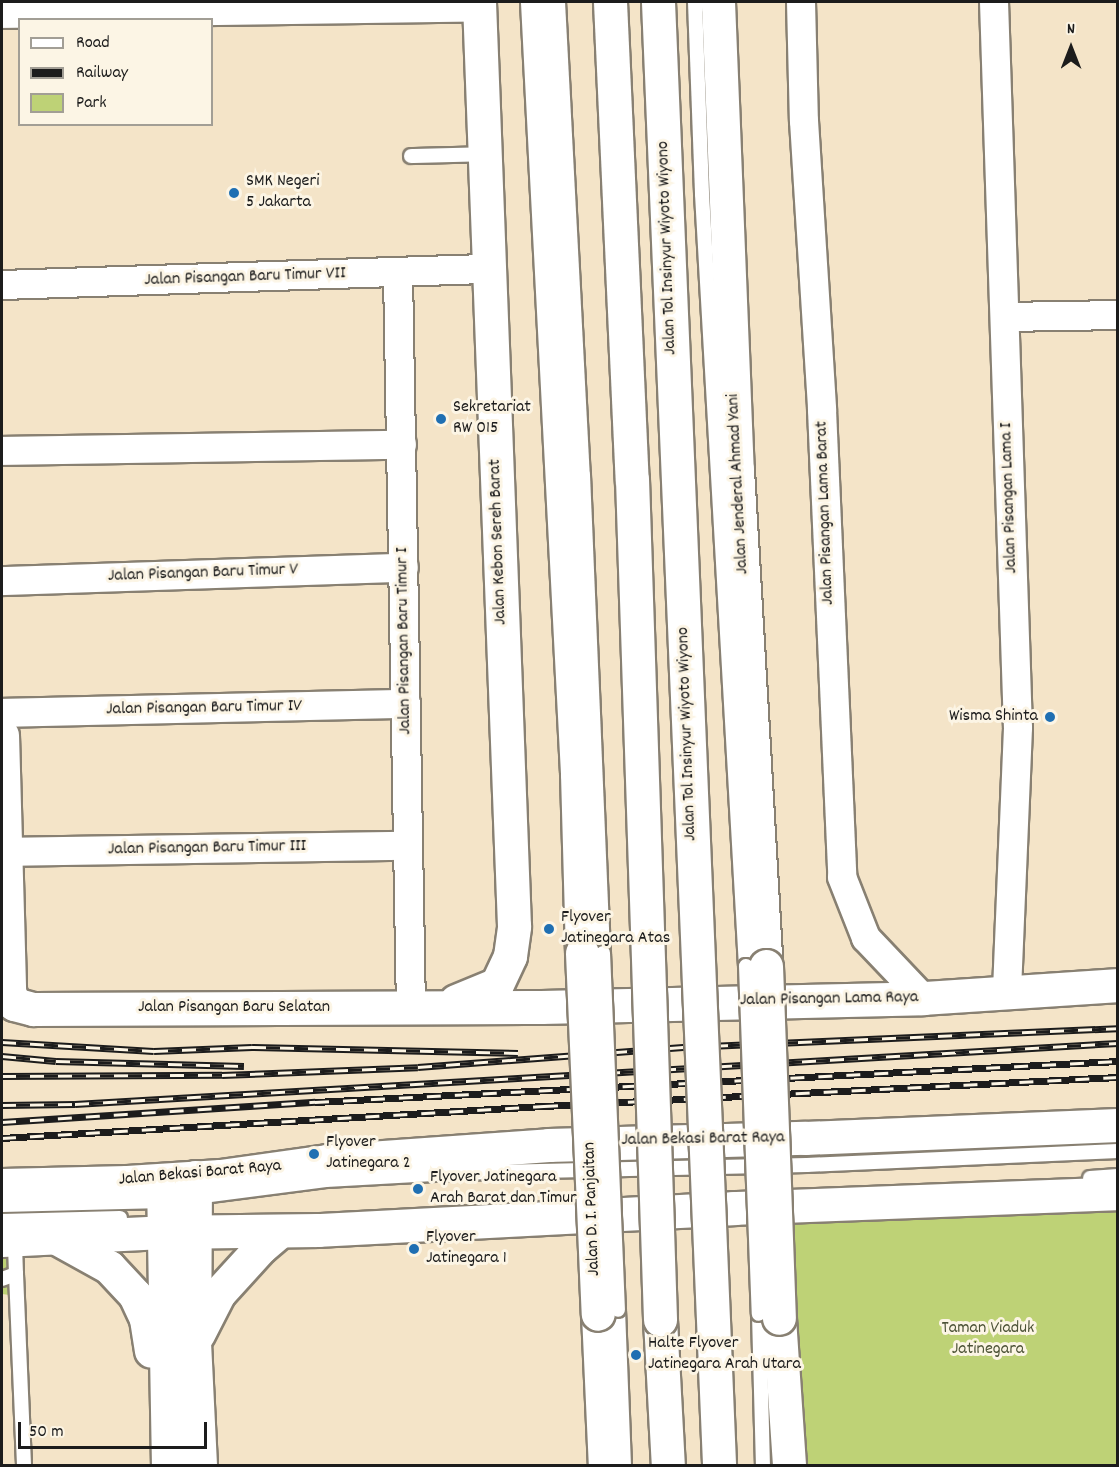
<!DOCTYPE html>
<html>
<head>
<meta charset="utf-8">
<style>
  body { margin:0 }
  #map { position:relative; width:1119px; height:1467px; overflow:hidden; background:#f4e4c8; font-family:Dekko,sans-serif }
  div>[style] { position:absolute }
  .green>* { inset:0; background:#bed276 }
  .roads { filter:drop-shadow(2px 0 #888072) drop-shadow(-2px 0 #888072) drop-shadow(0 2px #888072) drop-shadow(0 -2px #888072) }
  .service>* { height:14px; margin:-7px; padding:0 7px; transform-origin:7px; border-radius:7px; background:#fff }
  .minor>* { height:28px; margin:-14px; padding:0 14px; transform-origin:14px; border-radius:14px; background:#fff }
  .tertiary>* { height:33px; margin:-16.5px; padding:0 16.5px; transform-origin:16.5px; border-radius:16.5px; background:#fff }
  .primary>* { height:33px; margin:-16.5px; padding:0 16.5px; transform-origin:16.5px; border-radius:16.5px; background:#fff }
  .trunk>* { height:33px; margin:-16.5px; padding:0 16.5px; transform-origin:16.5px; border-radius:16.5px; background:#fff }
  .motorway>* { height:33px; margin:-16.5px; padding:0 16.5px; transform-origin:16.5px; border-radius:16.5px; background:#fff }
  .rail>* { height:7px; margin-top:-3.5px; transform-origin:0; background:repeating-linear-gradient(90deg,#fcf5e5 0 14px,#1c1c1c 0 28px); box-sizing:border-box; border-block:2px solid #1c1c1c }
  .bridges { filter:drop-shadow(2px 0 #888072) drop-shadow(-2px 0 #888072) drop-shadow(0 2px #888072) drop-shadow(0 -2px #888072) }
  .service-bridge>* { height:14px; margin:-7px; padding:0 7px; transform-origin:7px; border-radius:7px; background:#fff }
  .trunk-bridge>* { height:33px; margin:-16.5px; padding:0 16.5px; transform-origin:16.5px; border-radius:16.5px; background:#fff }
  .motorway-bridge>* { height:33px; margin:-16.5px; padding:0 16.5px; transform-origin:16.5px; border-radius:16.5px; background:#fff }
  .dots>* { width:16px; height:16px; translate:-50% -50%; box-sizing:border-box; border:3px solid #fcf5e5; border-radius:50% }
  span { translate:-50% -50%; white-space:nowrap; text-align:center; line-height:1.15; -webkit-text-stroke:6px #fcf5e5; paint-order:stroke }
  .poi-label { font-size:18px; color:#1c1c1c }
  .left { translate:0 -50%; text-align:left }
  .right { translate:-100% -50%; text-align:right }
  .street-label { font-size:18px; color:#1c1c1c }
  .park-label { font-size:18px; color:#4d5337 }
  .frame { position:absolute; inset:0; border:3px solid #1c1c1c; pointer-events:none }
  .legend { position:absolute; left:18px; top:18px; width:195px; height:108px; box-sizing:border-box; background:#fcf5e5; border:2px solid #a29e95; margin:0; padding:8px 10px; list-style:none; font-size:18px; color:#1c1c1c }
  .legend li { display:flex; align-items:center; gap:12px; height:30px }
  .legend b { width:30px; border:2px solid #a29e95 }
  .north { position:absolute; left:1041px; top:18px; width:60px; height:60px; -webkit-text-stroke:4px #fcf5e5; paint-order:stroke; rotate:0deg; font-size:16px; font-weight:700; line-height:24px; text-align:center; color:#1c1c1c }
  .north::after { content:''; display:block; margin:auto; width:21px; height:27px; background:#1c1c1c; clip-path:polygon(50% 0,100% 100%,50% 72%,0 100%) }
  .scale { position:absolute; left:18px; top:1422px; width:189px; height:27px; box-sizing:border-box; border:3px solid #1c1c1c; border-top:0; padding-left:8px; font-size:18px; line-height:21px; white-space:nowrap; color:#1c1c1c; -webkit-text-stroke:4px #fcf5e5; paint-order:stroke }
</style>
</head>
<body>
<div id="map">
  <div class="green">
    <div style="clip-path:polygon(1117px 1207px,1117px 1465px,804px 1465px,792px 1220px,977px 1216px)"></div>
    <div style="clip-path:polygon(2px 1240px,15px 1240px,17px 1296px,2px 1294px)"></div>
  </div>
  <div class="roads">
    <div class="service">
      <div style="left:558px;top:2px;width:474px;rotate:87deg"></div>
      <div style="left:583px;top:475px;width:478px;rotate:87.6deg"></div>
      <div style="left:695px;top:2px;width:192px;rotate:87.9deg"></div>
      <div style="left:702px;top:194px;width:773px;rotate:86.74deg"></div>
      <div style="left:411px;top:156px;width:74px;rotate:-1.5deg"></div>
      <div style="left:1090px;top:1178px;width:28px;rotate:-4deg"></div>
      <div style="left:195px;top:1197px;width:132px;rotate:-7.4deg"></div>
      <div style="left:326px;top:1180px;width:126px;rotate:-3.2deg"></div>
      <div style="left:452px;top:1173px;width:355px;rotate:-1.3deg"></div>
      <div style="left:807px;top:1165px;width:311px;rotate:-2.6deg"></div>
      <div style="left:2px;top:1205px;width:162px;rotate:-1.4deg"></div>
      <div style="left:2px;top:1221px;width:118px;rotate:-1.5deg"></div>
      <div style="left:16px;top:1274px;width:192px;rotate:87.6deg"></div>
      <div style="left:2px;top:1279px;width:15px;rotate:-20deg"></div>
      <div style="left:16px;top:1274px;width:34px;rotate:-92deg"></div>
      <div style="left:618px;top:1310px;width:156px;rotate:87.8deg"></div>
      <div style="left:759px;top:1314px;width:152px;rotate:88.5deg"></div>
    </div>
    <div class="minor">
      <div style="left:801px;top:2px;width:119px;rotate:88.6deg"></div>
      <div style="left:804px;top:121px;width:290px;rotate:86.4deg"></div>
      <div style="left:822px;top:410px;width:467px;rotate:87.5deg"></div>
      <div style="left:842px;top:877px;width:66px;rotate:68.5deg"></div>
      <div style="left:866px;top:938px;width:83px;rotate:46.5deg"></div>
      <div style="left:994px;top:2px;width:726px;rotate:88.11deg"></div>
      <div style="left:1018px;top:728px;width:266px;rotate:92.4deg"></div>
      <div style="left:2px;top:14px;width:477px;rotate:-0.8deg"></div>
      <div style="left:398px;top:273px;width:735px;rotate:88.99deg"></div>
      <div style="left:2px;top:285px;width:487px;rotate:-1.9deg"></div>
      <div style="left:1005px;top:317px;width:113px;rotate:-1deg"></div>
      <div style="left:2px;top:451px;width:400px;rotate:-0.9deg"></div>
      <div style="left:2px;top:581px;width:402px;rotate:-1.9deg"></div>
      <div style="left:2px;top:713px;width:404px;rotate:-1.3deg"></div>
      <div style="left:5px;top:852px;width:403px;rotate:-0.9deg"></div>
    </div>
    <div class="tertiary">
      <div style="left:2px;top:735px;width:257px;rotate:88.4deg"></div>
      <div style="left:9px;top:992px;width:13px;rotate:67deg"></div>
      <div style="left:14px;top:1004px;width:20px;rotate:15deg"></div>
      <div style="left:33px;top:1009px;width:508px;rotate:-0.23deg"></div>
      <div style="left:541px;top:1007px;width:382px;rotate:-1.3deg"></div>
      <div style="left:923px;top:998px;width:195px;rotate:-3.8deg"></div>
      <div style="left:456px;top:1001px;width:44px;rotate:-22.5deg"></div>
      <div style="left:497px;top:984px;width:31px;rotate:-65deg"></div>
      <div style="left:510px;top:956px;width:30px;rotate:-82deg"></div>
      <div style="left:514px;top:926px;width:925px;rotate:-92.17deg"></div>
    </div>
    <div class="primary">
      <div style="left:2px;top:1185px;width:125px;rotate:-1.4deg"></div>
      <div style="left:127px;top:1182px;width:93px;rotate:-3.7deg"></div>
      <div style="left:220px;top:1176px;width:108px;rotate:-8deg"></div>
      <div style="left:327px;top:1161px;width:222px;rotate:-4.1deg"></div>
      <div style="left:548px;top:1145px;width:257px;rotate:-1.6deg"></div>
      <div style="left:805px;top:1138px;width:313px;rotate:-2.4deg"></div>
      <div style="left:2px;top:1240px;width:161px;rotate:-2.8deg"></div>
      <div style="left:163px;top:1232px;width:155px;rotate:-0.7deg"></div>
      <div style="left:318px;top:1230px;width:417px;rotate:-3deg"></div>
      <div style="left:734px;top:1208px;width:384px;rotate:-2.2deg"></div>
    </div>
    <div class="trunk">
      <div style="left:537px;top:2px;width:773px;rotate:87.03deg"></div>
      <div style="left:577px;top:774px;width:179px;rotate:88.4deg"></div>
      <div style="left:718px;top:2px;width:468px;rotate:87.7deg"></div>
      <div style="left:737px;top:470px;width:497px;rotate:86.7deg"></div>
      <div style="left:195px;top:1177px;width:165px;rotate:90.3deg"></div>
      <div style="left:194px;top:1342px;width:124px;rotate:87.2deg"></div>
      <div style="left:163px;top:1180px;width:286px;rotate:89deg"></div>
      <div style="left:55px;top:1237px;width:62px;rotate:29.1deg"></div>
      <div style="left:109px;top:1267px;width:38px;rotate:47deg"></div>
      <div style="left:135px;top:1295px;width:26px;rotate:65deg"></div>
      <div style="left:146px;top:1319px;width:32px;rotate:81deg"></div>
      <div style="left:598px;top:1314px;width:152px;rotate:87.4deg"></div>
      <div style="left:779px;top:1318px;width:148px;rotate:86.1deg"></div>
      <div style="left:198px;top:1334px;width:46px;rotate:-62.9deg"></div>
      <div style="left:219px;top:1293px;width:62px;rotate:-47.6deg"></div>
      <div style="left:261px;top:1247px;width:25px;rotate:-40deg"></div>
    </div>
    <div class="motorway">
      <div style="left:718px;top:6px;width:4px;rotate:-90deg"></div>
      <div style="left:660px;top:1320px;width:146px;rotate:86.9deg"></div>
    </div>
  </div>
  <div class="rail">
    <div style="left:2px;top:1042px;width:152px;rotate:3.4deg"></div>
    <div style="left:154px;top:1051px;width:98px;rotate:-2.3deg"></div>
    <div style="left:252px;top:1047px;width:266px;rotate:1.3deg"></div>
    <div style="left:2px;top:1056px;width:54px;rotate:5.3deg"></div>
    <div style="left:56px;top:1061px;width:188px;rotate:1.5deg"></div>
    <div style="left:2px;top:1076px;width:220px;rotate:-0.3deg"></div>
    <div style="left:222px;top:1075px;width:196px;rotate:-2.3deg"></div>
    <div style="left:418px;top:1067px;width:269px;rotate:-4.3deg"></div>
    <div style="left:686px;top:1047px;width:432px;rotate:-2.5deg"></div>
    <div style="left:2px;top:1105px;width:73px;rotate:-0.8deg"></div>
    <div style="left:75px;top:1104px;width:1045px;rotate:-3.35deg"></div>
    <div style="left:2px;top:1122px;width:314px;rotate:-3.7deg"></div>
    <div style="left:315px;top:1102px;width:804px;rotate:-2.92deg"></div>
    <div style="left:2px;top:1138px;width:543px;rotate:-3.38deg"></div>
    <div style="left:544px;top:1106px;width:575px;rotate:-2.89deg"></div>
  </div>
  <div class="bridges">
    <div class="service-bridge">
      <div style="left:603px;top:953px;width:357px;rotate:87.6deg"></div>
      <div style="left:746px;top:966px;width:348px;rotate:87.9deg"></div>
    </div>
    <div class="trunk-bridge">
      <div style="left:582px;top:953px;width:361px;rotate:87.5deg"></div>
      <div style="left:766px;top:966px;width:352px;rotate:87.9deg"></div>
    </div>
    <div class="motorway-bridge">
      <div style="left:610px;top:2px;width:478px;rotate:87.4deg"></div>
      <div style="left:632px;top:479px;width:841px;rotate:88.09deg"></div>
      <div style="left:658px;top:2px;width:1465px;rotate:87.61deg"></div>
    </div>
  </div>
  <div class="dots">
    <div style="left:234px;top:193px;background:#1f6fb2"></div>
    <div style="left:441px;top:419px;background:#1f6fb2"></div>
    <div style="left:1050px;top:717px;background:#1f6fb2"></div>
    <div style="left:549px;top:929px;background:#1f6fb2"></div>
    <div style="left:314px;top:1154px;background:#1f6fb2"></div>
    <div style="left:418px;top:1189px;background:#1f6fb2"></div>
    <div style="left:414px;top:1249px;background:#1f6fb2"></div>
    <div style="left:636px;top:1355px;background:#1f6fb2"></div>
  </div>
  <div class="poi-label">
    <span class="left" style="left:246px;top:193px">SMK Negeri<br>5 Jakarta</span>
    <span class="left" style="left:453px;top:419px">Sekretariat<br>RW 015</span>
    <span class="right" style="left:1038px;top:717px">Wisma Shinta</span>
    <span class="left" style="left:561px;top:929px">Flyover<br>Jatinegara Atas</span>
    <span class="left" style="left:326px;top:1154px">Flyover<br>Jatinegara 2</span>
    <span class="left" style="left:430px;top:1189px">Flyover Jatinegara<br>Arah Barat dan Timur</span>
    <span class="left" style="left:426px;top:1249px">Flyover<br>Jatinegara 1</span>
    <span class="left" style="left:648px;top:1355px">Halte Flyover<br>Jatinegara Arah Utara</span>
  </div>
  <div class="street-label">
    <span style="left:668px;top:248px;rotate:-92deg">Jalan Tol Insinyur Wiyoto Wiyono</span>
    <span style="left:245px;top:278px;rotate:-2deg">Jalan Pisangan Baru Timur VII</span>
    <span style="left:739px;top:484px;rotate:-93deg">Jalan Jenderal Ahmad Yani</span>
    <span style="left:1010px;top:498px;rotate:-92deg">Jalan Pisangan Lama I</span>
    <span style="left:826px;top:513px;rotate:-92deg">Jalan Pisangan Lama Barat</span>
    <span style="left:499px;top:542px;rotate:-92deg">Jalan Kebon Sereh Barat</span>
    <span style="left:203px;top:574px;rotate:-2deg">Jalan Pisangan Baru Timur V</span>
    <span style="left:405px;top:641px;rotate:-91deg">Jalan Pisangan Baru Timur I</span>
    <span style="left:204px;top:709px;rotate:-1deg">Jalan Pisangan Baru Timur IV</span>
    <span style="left:688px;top:734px;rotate:-92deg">Jalan Tol Insinyur Wiyoto Wiyono</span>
    <span style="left:207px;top:849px;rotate:-1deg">Jalan Pisangan Baru Timur III</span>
    <span style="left:829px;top:1000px;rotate:-1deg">Jalan Pisangan Lama Raya</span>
    <span style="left:234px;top:1008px">Jalan Pisangan Baru Selatan</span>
    <span style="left:703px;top:1140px;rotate:-1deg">Jalan Bekasi Barat Raya</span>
    <span style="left:200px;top:1174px;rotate:-5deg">Jalan Bekasi Barat Raya</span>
    <span style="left:593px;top:1209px;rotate:-92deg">Jalan D. I. Panjaitan</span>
  </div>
  <div class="park-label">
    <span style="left:988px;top:1340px">Taman Viaduk<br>Jatinegara</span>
  </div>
  <div class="frame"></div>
  <ul class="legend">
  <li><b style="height:8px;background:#fff"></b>Road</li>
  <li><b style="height:8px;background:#1c1c1c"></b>Railway</li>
  <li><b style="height:16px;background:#bed276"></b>Park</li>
  </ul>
  <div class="north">N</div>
  <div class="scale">50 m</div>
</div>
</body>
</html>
